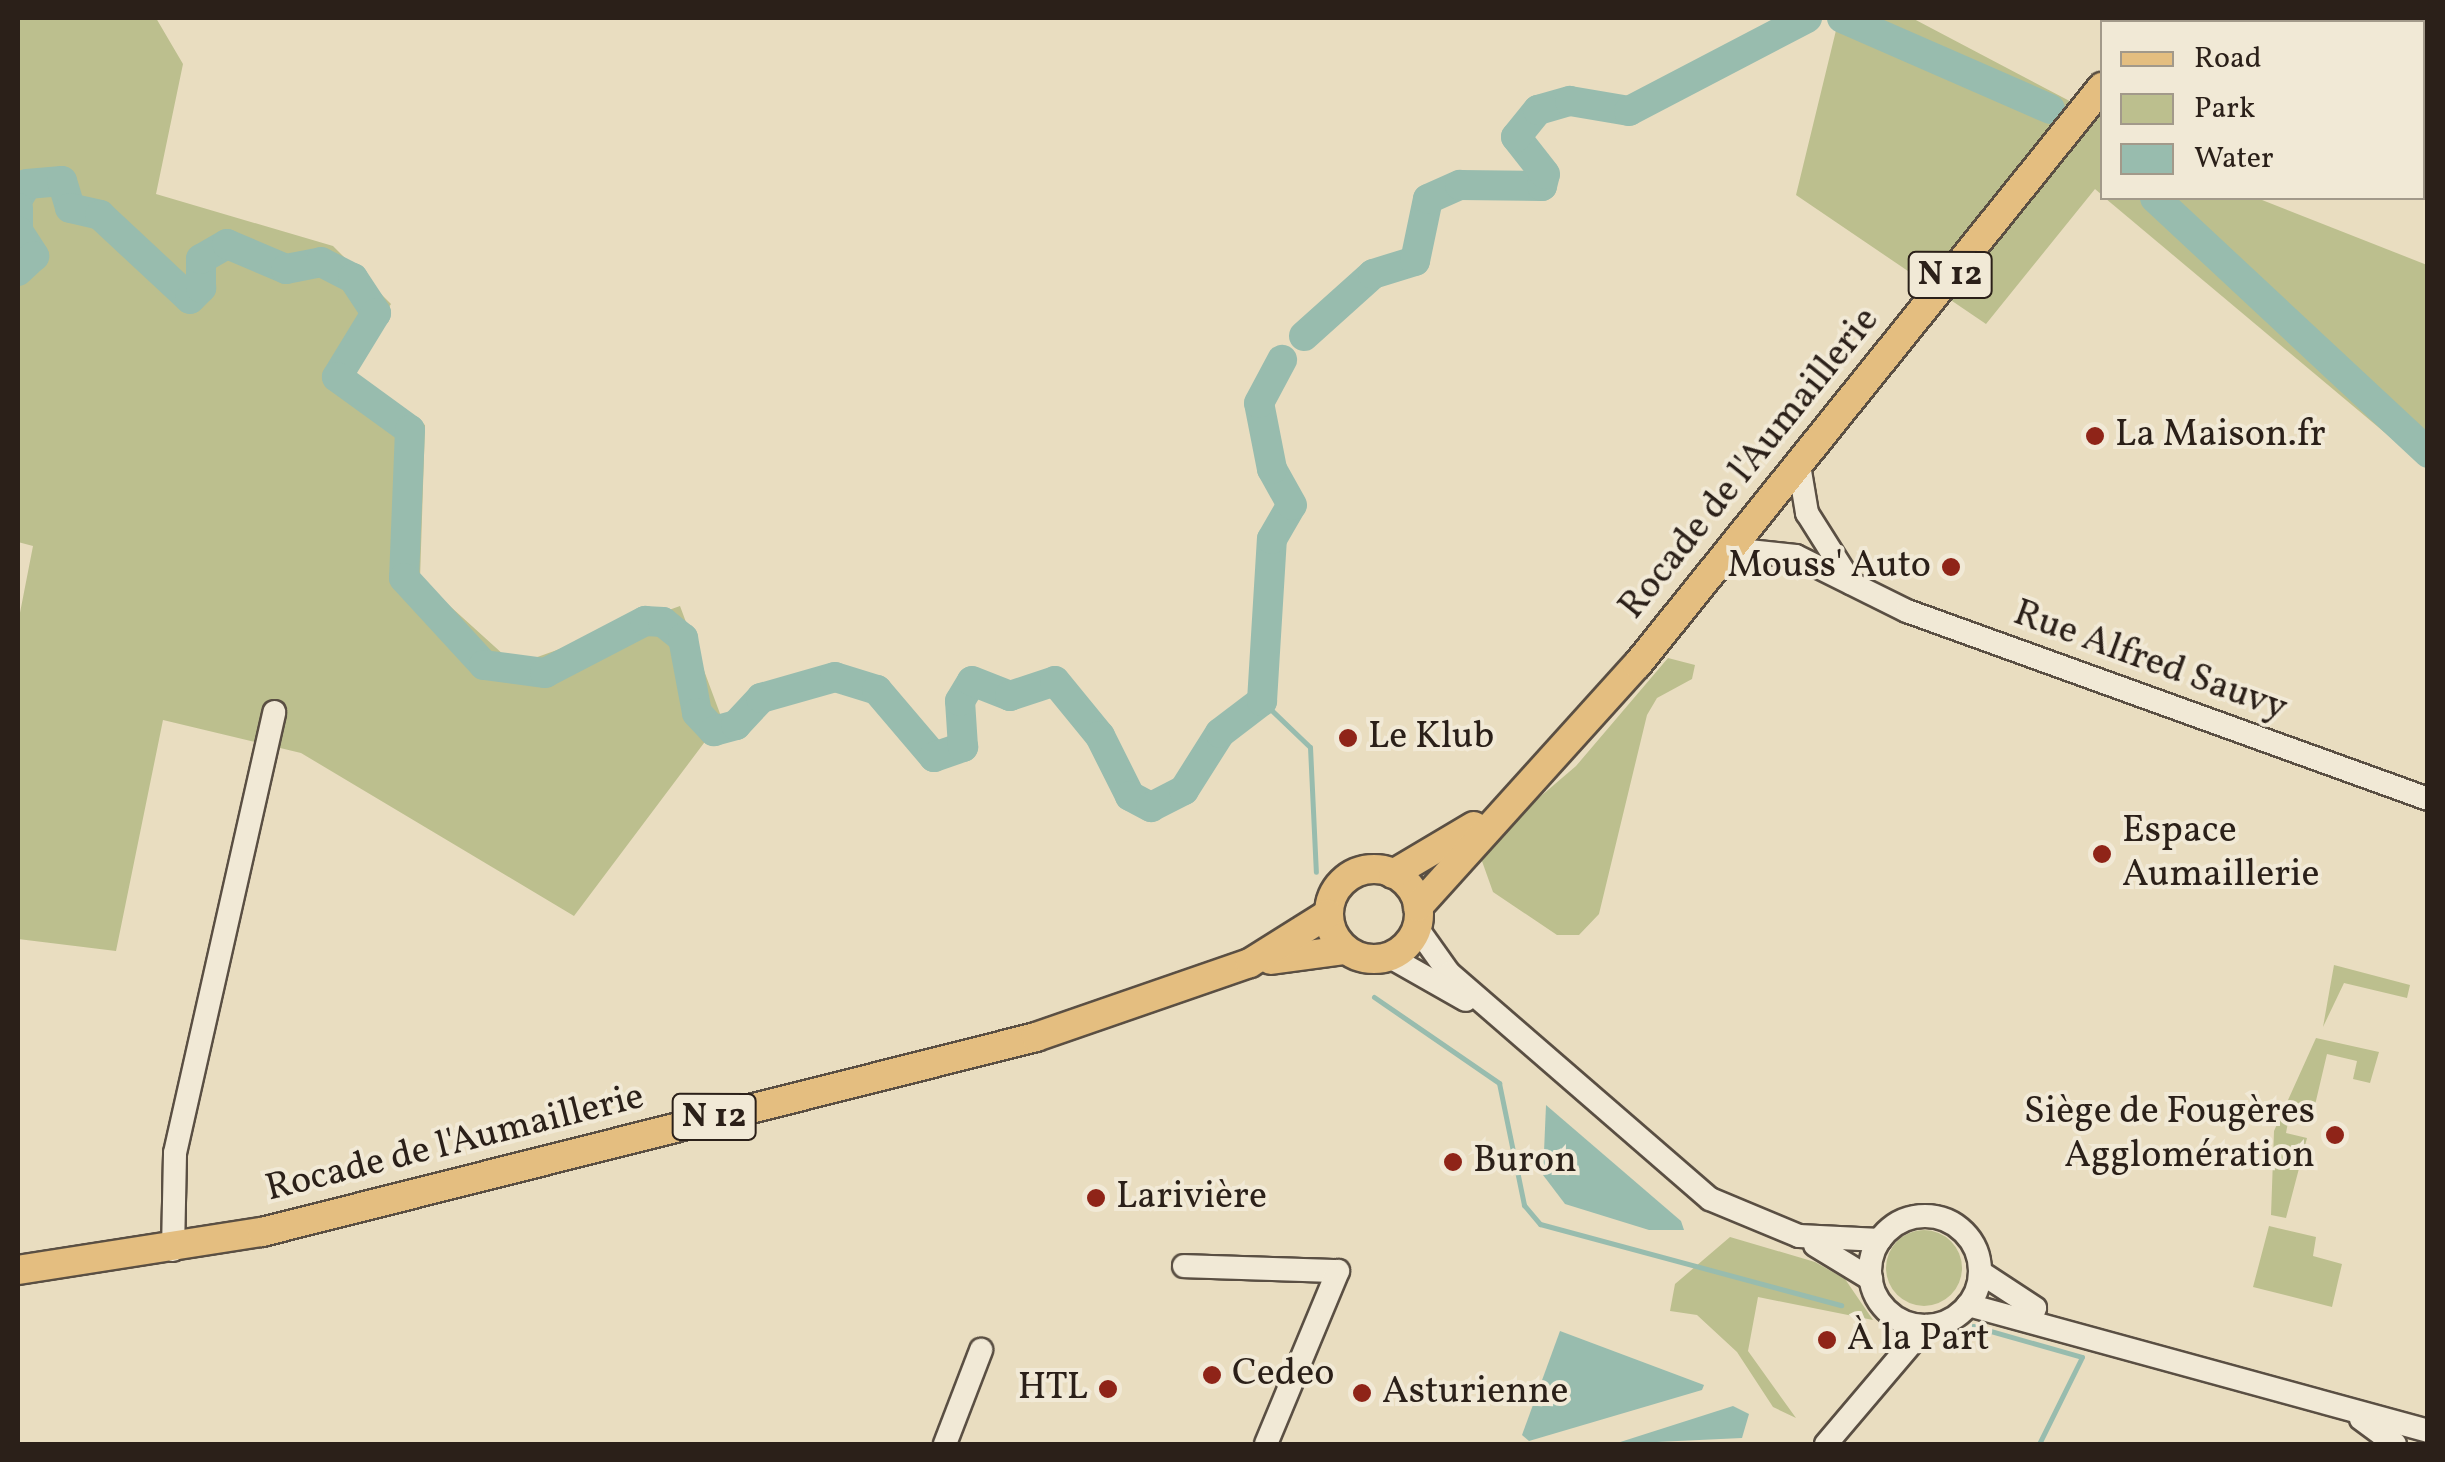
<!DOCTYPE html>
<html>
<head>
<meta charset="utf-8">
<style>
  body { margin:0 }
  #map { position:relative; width:2445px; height:1462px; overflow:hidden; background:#e9ddc0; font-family:Vollkorn,serif }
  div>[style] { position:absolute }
  .green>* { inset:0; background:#bcbf8e }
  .round { border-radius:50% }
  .water>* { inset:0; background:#98bcae }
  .stream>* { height:5px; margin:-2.5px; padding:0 2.5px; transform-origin:2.5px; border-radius:2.5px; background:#98bcae }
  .river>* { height:30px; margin:-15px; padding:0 15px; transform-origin:15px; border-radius:15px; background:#98bcae }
  .roads { filter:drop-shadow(2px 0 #5a4f43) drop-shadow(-2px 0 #5a4f43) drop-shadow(0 2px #5a4f43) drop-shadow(0 -2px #5a4f43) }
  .minor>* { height:22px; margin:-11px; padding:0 11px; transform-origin:11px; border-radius:11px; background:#f1e9d6 }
  .minor>.ring { margin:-11px; padding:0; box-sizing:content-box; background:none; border:22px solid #f1e9d6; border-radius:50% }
  .major>* { height:28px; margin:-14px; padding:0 14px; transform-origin:14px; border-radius:14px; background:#e4be80 }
  .major>.ring { margin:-14px; padding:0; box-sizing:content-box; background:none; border:28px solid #e4be80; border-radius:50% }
  .dots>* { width:28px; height:28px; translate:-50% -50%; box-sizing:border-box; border:5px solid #f1e9d6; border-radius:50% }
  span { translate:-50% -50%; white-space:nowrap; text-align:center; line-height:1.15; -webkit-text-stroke:8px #f1e9d6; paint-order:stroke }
  .shield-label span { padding:2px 8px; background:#f1e9d6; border:2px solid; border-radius:8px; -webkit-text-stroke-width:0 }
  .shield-label { font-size:35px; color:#2b2019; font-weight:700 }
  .poi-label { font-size:38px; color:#2b2019 }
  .left { translate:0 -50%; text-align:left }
  .right { translate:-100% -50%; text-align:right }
  .street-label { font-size:38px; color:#2b2019 }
  .frame { position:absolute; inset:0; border:20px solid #2b2019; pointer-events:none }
  .legend { position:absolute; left:2100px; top:20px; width:325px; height:180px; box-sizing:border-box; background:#f1e9d6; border:2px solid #a2998a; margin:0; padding:12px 18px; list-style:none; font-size:30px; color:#2b2019 }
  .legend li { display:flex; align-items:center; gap:20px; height:50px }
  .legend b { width:50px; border:2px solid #a2998a }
</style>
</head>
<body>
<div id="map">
  <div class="green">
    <div style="clip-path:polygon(18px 18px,156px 18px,183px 64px,156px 194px,333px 246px,391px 304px,347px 371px,425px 425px,420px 579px,515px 665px,680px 606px,722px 719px,574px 916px,301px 753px,163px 720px,116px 951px,18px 939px,18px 623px,33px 546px,18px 542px)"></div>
    <div style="clip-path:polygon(1839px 18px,1912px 18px,2102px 118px,2102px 195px,2095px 189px,1986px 324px,1796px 195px)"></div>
    <div style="clip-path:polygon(2105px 198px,2257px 198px,2427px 265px,2427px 468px)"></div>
    <div style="clip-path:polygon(1668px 658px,1695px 665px,1692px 679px,1657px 698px,1647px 715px,1599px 914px,1579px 935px,1557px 935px,1493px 892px,1478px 850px,1576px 766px)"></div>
    <div style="clip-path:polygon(2334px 965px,2410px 985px,2407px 998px,2344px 983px,2323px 1027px)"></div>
    <div style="clip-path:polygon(2316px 1038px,2379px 1052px,2370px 1083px,2353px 1079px,2357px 1061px,2327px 1054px,2311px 1122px,2289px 1117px,2286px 1133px,2307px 1138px,2286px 1218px,2271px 1215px,2274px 1131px)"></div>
    <div style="clip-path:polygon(2269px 1226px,2316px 1237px,2313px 1256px,2342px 1264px,2332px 1307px,2253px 1287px)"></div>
    <div class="round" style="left:1886px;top:1230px;width:76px;height:76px"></div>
    <div style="clip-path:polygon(1730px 1237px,1815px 1262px,1845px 1279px,1873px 1320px,1758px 1297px,1748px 1351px,1796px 1418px,1773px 1407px,1737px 1352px,1697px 1315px,1670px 1311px,1675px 1284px)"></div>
  </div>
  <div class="water">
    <div style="clip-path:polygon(1546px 1105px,1681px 1221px,1684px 1230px,1649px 1230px,1565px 1204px,1543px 1175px)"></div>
    <div style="clip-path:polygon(1560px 1331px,1704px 1385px,1702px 1390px,1529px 1441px,1522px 1435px)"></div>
    <div style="clip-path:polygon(1733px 1406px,1749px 1414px,1742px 1438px,1614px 1444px)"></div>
  </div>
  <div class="stream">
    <div style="left:1262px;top:701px;width:66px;rotate:43.8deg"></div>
    <div style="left:1310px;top:747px;width:125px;rotate:87.3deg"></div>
    <div style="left:1374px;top:997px;width:152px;rotate:34.5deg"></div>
    <div style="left:1499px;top:1083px;width:125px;rotate:78.4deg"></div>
    <div style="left:1524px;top:1205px;width:25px;rotate:50deg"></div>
    <div style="left:1540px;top:1224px;width:312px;rotate:15.1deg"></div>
    <div style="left:1973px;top:1326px;width:113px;rotate:15.9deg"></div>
    <div style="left:2082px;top:1357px;width:97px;rotate:116.3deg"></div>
  </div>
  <div class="river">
    <div style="left:1842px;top:18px;width:227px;rotate:23.6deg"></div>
    <div style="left:2155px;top:198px;width:374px;rotate:43deg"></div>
    <div style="left:18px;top:199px;width:17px;rotate:-59deg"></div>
    <div style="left:27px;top:184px;width:35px;rotate:-5deg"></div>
    <div style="left:62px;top:181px;width:28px;rotate:73deg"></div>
    <div style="left:70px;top:208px;width:31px;rotate:13deg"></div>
    <div style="left:100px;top:215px;width:123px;rotate:43deg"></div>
    <div style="left:190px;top:299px;width:16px;rotate:-45deg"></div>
    <div style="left:201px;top:288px;width:29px;rotate:-90deg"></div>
    <div style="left:201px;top:259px;width:30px;rotate:-30deg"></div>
    <div style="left:227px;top:244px;width:64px;rotate:23deg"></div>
    <div style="left:286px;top:269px;width:36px;rotate:-11deg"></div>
    <div style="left:321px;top:262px;width:36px;rotate:27deg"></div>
    <div style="left:353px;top:278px;width:42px;rotate:56.7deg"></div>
    <div style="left:376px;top:313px;width:75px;rotate:121.4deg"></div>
    <div style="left:337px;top:377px;width:90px;rotate:36deg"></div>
    <div style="left:410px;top:430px;width:148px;rotate:92.3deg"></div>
    <div style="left:404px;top:578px;width:118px;rotate:47.4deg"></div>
    <div style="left:484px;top:665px;width:62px;rotate:7.5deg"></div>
    <div style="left:545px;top:673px;width:113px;rotate:-27.5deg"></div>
    <div style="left:645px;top:621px;width:18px;rotate:3deg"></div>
    <div style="left:663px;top:622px;width:26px;rotate:39deg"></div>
    <div style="left:683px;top:638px;width:76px;rotate:79.4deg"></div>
    <div style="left:697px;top:713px;width:25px;rotate:47deg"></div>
    <div style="left:714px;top:731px;width:23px;rotate:-15deg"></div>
    <div style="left:736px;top:725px;width:37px;rotate:-47deg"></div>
    <div style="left:761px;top:698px;width:77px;rotate:-15.8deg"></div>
    <div style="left:835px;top:677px;width:44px;rotate:17.2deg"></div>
    <div style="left:877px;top:690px;width:88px;rotate:49.6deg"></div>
    <div style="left:934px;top:757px;width:31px;rotate:-19deg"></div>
    <div style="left:963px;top:747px;width:46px;rotate:-93.7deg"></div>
    <div style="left:960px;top:701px;width:23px;rotate:-59deg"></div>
    <div style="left:972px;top:681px;width:41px;rotate:21.5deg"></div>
    <div style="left:1010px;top:696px;width:47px;rotate:-18.4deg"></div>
    <div style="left:1055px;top:681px;width:71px;rotate:50.7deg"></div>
    <div style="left:1100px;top:736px;width:67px;rotate:63.4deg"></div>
    <div style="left:1130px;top:796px;width:24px;rotate:28deg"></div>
    <div style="left:1151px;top:807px;width:37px;rotate:-27deg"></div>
    <div style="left:1184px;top:790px;width:67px;rotate:-57.7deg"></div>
    <div style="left:1220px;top:733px;width:53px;rotate:-37.3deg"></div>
    <div style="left:1262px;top:701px;width:162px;rotate:-86.5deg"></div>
    <div style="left:1272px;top:539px;width:39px;rotate:-60deg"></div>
    <div style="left:1292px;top:505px;width:41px;rotate:-119.1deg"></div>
    <div style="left:1272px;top:469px;width:67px;rotate:-101.1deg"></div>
    <div style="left:1259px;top:403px;width:49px;rotate:-61.9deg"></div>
    <div style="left:18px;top:208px;width:23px;rotate:90deg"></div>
    <div style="left:18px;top:231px;width:30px;rotate:57deg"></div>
    <div style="left:34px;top:256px;width:22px;rotate:137deg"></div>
    <div style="left:1304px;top:336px;width:93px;rotate:-41.9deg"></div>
    <div style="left:1373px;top:274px;width:44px;rotate:-17.2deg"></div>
    <div style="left:1415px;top:261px;width:63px;rotate:-78.2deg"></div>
    <div style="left:1428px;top:199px;width:35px;rotate:-24deg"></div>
    <div style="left:1460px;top:185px;width:82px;rotate:0.7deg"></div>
    <div style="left:1542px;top:186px;width:12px;rotate:-76deg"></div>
    <div style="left:1545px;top:174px;width:47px;rotate:-128.1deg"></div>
    <div style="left:1516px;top:137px;width:35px;rotate:-51deg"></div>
    <div style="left:1538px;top:110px;width:33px;rotate:-16deg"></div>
    <div style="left:1570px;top:101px;width:60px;rotate:9.6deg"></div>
    <div style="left:1629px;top:111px;width:201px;rotate:-27.6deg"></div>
  </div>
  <div class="roads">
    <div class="minor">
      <div style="left:2124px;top:18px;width:4px;rotate:76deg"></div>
      <div style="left:1799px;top:465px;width:49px;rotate:80.5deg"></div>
      <div style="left:1807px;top:513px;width:83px;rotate:57.8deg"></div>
      <div style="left:1730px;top:549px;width:66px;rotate:6.1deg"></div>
      <div style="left:1796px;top:556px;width:124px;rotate:26.4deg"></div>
      <div style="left:1907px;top:611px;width:554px;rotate:19.84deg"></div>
      <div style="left:1417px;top:928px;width:55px;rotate:54.6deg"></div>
      <div style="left:1449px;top:973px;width:345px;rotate:40.9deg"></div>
      <div style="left:1710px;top:1199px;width:96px;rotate:22.6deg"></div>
      <div style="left:1799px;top:1236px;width:81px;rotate:2.8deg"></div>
      <div style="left:1390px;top:957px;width:87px;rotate:29.5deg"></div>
      <div class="ring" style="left:1870px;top:1216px;width:88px;height:88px"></div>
      <div style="left:1815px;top:1245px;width:66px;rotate:31.3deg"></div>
      <div style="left:173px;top:1250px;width:97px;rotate:-88.8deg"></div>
      <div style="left:175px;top:1153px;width:452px;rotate:-77.3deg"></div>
      <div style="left:1184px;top:1266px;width:154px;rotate:1.9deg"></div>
      <div style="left:1338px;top:1271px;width:187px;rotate:112.6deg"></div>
      <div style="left:1980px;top:1272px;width:66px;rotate:33.2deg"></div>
      <div style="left:1968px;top:1305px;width:477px;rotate:15.3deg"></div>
      <div style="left:2361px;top:1419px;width:42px;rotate:36.3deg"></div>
      <div style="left:945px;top:1444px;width:101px;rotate:-69deg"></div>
      <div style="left:1826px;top:1444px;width:155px;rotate:-49.7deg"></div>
    </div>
    <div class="major">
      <div style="left:2156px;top:22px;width:6px;rotate:-45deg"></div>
      <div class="ring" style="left:1329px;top:869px;width:62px;height:62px"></div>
      <div style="left:1393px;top:874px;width:94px;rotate:-30.7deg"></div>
      <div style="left:1418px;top:907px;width:326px;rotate:-47.9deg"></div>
      <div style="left:1637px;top:665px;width:742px;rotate:-51.18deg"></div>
      <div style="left:1271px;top:960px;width:75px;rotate:-7.7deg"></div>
      <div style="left:18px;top:1270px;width:247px;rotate:-8.9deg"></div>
      <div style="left:262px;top:1232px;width:798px;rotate:-14.14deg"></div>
      <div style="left:1036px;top:1037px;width:226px;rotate:-19.1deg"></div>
      <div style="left:1250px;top:963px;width:92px;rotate:-32.1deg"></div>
    </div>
  </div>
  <div class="dots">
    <div style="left:2095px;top:436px;background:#8f2418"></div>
    <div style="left:1951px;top:567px;background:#8f2418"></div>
    <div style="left:1348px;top:738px;background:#8f2418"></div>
    <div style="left:2102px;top:854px;background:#8f2418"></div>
    <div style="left:2335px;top:1135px;background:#8f2418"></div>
    <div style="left:1453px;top:1162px;background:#8f2418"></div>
    <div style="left:1096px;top:1198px;background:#8f2418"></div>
    <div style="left:1827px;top:1340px;background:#8f2418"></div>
    <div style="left:1212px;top:1375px;background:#8f2418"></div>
    <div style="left:1108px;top:1389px;background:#8f2418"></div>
    <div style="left:1362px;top:1393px;background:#8f2418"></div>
  </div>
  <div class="shield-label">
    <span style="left:1950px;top:275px">N 12</span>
    <span style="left:714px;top:1117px">N 12</span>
  </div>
  <div class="poi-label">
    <span class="left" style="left:2115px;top:436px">La Maison.fr</span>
    <span class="right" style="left:1931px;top:567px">Mouss' Auto</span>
    <span class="left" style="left:1368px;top:738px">Le Klub</span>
    <span class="left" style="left:2122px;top:854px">Espace<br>Aumaillerie</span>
    <span class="right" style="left:2315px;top:1135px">Siège de Fougères<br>Agglomération</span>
    <span class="left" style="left:1473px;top:1162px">Buron</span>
    <span class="left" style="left:1116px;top:1198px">Larivière</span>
    <span class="left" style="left:1847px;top:1340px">À la Part</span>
    <span class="left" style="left:1232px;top:1375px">Cedeo</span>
    <span class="right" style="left:1088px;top:1389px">HTL</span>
    <span class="left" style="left:1382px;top:1393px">Asturienne</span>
  </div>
  <div class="street-label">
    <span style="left:1750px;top:464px;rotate:-51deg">Rocade de l'Aumaillerie</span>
    <span style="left:2150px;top:662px;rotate:20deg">Rue Alfred Sauvy</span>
    <span style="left:455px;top:1144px;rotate:-14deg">Rocade de l'Aumaillerie</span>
  </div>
  <div class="frame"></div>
  <ul class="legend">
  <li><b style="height:12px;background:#e4be80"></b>Road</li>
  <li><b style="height:28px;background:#bcbf8e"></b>Park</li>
  <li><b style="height:28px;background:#98bcae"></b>Water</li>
  </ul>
</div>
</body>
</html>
